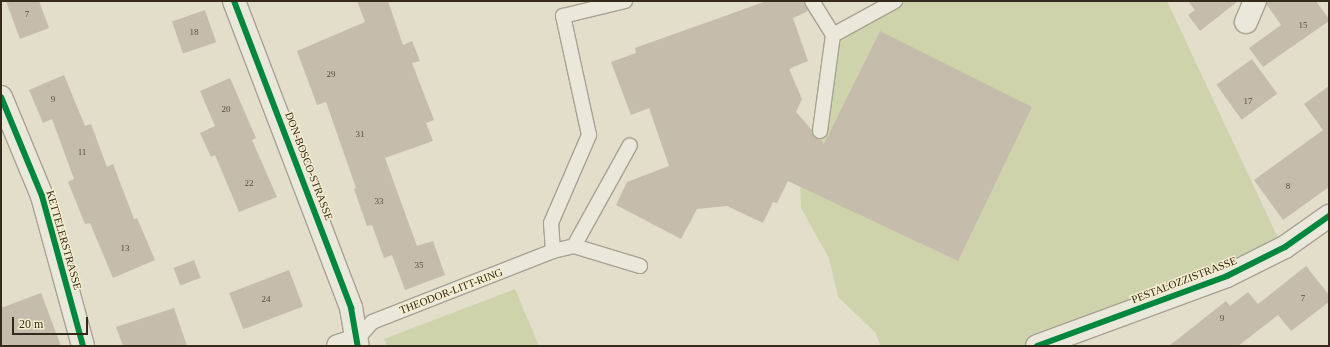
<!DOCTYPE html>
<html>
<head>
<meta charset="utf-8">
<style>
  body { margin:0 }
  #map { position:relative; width:1330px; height:347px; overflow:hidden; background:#e2deca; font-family:"Times New Roman",serif }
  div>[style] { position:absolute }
  .green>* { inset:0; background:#ced3ac }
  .building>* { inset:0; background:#c5bcab; transform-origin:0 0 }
  .roads { filter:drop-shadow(1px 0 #a7a294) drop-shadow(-1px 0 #a7a294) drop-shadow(0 1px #a7a294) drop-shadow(0 -1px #a7a294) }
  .service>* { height:14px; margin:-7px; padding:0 7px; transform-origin:7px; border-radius:7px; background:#eae7db }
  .minor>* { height:22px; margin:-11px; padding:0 11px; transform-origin:11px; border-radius:11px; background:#eae7db }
  .cycleway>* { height:6px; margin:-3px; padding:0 3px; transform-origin:3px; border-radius:3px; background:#00873e }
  span { translate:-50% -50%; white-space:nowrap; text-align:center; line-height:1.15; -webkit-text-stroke:3px #f4edce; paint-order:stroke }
  .number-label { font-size:9px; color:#594e40 }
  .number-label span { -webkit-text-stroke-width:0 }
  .street-label { font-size:11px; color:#352a1c }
  .frame { position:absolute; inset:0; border:2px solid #352a1c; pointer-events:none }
  .scale { position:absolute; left:12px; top:317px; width:76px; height:18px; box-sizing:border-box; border:2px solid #352a1c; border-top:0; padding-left:5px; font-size:12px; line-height:14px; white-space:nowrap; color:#352a1c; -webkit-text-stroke:3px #f4edce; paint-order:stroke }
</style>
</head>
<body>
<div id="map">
  <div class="green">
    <div style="clip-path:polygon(895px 1px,1167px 1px,1284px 251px,1029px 346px,881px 346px,875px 332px,838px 297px,829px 258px,801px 208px,800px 177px,820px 131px,833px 35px)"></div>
    <div style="clip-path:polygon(515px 289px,539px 346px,387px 346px,384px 339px)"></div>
  </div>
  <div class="building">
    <div style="clip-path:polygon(6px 1px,39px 1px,49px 28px,20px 39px)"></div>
    <div style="clip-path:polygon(357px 1px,388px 1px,403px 45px,412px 41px,420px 61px,412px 63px,434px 120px,426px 123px,433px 141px,385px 158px,417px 246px,433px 241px,445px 275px,405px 290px,392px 255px,384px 258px,372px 225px,367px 226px,354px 189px,356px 188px,326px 102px,317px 105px,297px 51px,365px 22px)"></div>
    <div style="clip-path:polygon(767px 1px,804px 1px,808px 11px,793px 18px,808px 61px,789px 69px,802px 99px,796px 112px,812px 130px,815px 137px,820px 139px,824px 144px,880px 31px,1032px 107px,958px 261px,788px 181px,777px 203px,773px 202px,763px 223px,727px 206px,697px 209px,681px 239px,616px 205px,627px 182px,669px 166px,649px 108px,631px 115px,611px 62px,636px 53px,635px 48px)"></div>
    <div style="clip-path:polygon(1188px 1px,1238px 1px,1200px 31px,1188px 15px,1195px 10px)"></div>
    <div style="clip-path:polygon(1267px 1px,1316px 1px,1329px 19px,1329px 21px,1263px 67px,1249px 48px,1281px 25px,1267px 5px)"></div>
    <div style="left:205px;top:10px;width:34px;height:35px;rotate:71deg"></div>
    <div style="left:1252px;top:59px;width:43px;height:44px;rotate:54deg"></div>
    <div style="clip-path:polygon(64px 75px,85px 126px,91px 124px,107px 167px,113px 164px,134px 219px,137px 218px,155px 260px,113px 278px,90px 223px,85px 224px,68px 182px,74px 179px,52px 119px,43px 123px,29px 90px)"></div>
    <div style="clip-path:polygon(230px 78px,256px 138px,252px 140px,277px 197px,239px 212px,215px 155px,211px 157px,200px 133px,215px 126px,200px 91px)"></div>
    <div style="clip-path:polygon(1329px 86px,1329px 187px,1283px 220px,1254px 180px,1323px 130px,1304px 104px)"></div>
    <div style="left:194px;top:260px;width:19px;height:22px;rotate:69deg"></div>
    <div style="clip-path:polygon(1306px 266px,1329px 295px,1329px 302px,1291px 331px,1278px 315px,1238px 346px,1169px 346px,1226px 301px,1230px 306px,1248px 292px,1258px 304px)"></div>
    <div style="left:289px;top:270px;width:39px;height:64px;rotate:69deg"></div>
    <div style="clip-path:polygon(41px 293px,61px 346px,1px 346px,1px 308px)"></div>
    <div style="clip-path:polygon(174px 308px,187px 346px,123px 346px,116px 327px)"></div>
  </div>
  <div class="roads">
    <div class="service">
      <div style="left:812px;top:1px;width:40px;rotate:58deg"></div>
      <div style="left:820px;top:131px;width:97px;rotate:-82.3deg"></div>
      <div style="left:833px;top:35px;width:71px;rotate:-28.7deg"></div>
      <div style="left:574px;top:246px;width:69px;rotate:16.9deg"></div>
      <div style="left:553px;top:251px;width:28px;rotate:-94deg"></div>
      <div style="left:551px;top:223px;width:96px;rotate:-66.6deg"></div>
      <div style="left:589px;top:135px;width:122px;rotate:-102.3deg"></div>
      <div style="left:563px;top:16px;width:64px;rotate:-13.6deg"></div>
      <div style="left:356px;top:340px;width:24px;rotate:-48deg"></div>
      <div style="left:372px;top:322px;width:194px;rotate:-21.4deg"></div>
      <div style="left:553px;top:251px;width:22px;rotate:-13deg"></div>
      <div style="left:574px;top:246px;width:115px;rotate:-61deg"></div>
    </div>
    <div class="minor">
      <div style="left:234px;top:1px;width:329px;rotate:69.1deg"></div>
      <div style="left:351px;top:308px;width:39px;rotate:80deg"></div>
      <div style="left:1246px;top:22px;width:23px;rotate:-67deg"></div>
      <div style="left:1px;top:97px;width:107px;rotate:67.5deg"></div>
      <div style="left:42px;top:196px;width:156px;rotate:74.7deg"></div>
      <div style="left:338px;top:346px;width:19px;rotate:-18deg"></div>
      <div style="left:1037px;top:346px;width:202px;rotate:-20.2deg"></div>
      <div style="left:1227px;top:276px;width:65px;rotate:-26.6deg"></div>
      <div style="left:1285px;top:247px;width:54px;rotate:-35.2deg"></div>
    </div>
  </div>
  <div class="cycleway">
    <div style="left:234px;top:1px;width:329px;rotate:69.1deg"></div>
    <div style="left:351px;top:308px;width:39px;rotate:80deg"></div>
    <div style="left:1px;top:97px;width:107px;rotate:67.5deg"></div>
    <div style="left:42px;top:196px;width:156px;rotate:74.7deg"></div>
    <div style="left:1037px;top:346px;width:202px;rotate:-20.2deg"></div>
    <div style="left:1227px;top:276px;width:65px;rotate:-26.6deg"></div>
    <div style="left:1285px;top:247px;width:54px;rotate:-35.2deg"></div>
  </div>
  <div class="number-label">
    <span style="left:27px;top:14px">7</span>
    <span style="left:1303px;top:25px">15</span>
    <span style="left:194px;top:32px">18</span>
    <span style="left:331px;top:74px">29</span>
    <span style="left:53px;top:99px">9</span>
    <span style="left:1248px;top:101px">17</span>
    <span style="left:226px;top:109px">20</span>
    <span style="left:360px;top:134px">31</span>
    <span style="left:82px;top:152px">11</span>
    <span style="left:249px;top:183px">22</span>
    <span style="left:1288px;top:186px">8</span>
    <span style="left:379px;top:201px">33</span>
    <span style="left:125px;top:248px">13</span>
    <span style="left:419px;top:265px">35</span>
    <span style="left:1303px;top:298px">7</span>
    <span style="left:266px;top:299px">24</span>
    <span style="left:1222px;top:318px">9</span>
  </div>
  <div class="street-label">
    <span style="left:309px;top:166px;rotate:69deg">DON-BOSCO-STRASSE</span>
    <span style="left:64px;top:240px;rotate:74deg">KETTELERSTRASSE</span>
    <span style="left:1184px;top:280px;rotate:-21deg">PESTALOZZISTRASSE</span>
    <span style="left:451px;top:291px;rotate:-21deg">THEODOR-LITT-RING</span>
  </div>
  <div class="frame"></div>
  <div class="scale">20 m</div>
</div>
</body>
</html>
